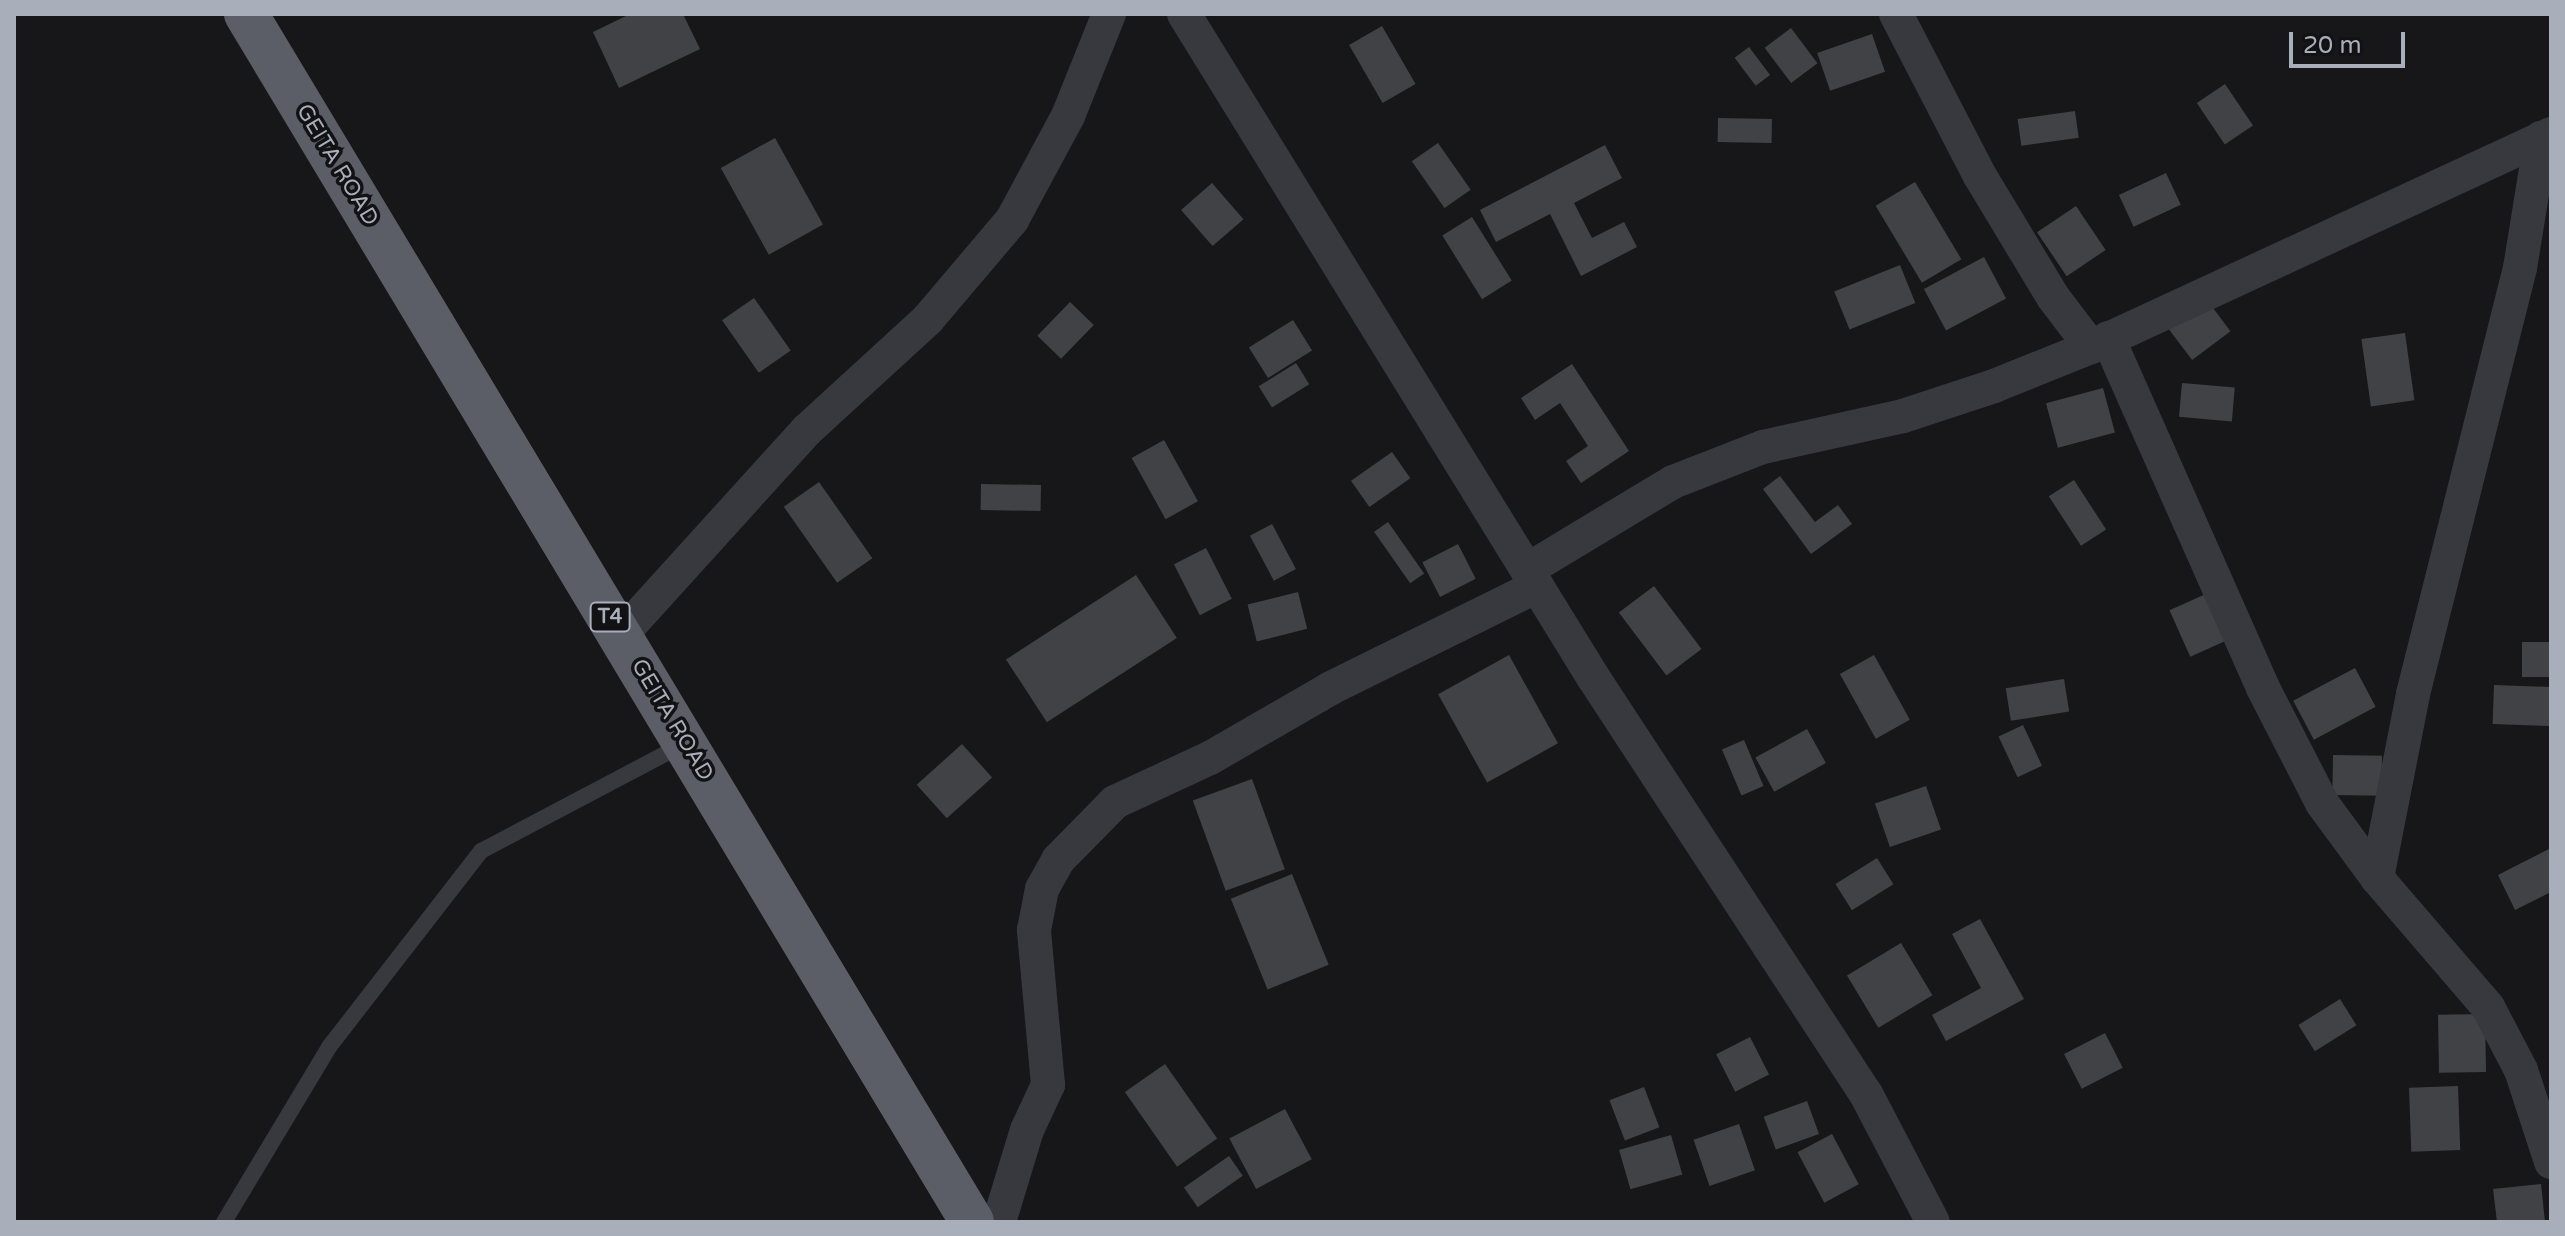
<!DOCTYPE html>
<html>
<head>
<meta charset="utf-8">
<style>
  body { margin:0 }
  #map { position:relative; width:2565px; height:1236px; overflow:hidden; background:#171719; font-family:"Varela Round",sans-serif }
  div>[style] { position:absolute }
  .building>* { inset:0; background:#414246; transform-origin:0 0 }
  .service>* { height:16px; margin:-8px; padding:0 8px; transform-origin:8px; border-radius:8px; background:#37393e }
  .minor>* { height:34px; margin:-17px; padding:0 17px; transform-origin:17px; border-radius:17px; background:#37393e }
  .trunk>* { height:44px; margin:-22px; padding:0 22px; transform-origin:22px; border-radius:22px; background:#5b5e66 }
  span { translate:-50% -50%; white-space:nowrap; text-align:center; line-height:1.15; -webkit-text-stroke:7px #121214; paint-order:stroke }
  .shield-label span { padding:2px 6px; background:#121214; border:2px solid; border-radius:6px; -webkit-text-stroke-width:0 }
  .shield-label { font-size:20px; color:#a8aeba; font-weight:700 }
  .street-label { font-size:22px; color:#a8aeba }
  .frame { position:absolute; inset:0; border:16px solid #a8aeba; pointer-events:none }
  .scale { position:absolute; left:2289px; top:32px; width:116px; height:36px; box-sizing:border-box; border:4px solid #a8aeba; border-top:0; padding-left:10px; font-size:24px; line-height:28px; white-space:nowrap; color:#a8aeba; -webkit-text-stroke:6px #121214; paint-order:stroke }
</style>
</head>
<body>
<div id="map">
  <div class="building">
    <div style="clip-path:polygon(630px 14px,683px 14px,700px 49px,619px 88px,593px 32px)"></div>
    <div style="left:1382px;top:26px;width:67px;height:38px;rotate:60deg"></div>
    <div style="left:1791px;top:28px;width:44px;height:33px;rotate:53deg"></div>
    <div style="left:1872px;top:34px;width:40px;height:58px;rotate:71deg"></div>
    <div style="left:1749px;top:47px;width:35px;height:18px;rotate:53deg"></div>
    <div style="left:2225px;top:84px;width:50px;height:34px;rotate:56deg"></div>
    <div style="left:2075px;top:111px;width:27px;height:58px;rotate:82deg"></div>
    <div style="left:1718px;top:118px;width:54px;height:24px;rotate:1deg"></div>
    <div style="left:775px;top:138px;width:99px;height:62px;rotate:61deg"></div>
    <div style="left:1438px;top:143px;width:57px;height:32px;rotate:55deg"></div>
    <div style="clip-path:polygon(1605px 145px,1622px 178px,1574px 203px,1592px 238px,1624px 222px,1637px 247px,1581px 276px,1550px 214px,1496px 242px,1480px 210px)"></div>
    <div style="left:2166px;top:173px;width:35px;height:52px;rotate:65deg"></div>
    <div style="left:1915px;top:182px;width:90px;height:46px;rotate:59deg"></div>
    <div style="left:1212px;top:183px;width:48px;height:41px;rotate:49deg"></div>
    <div style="left:2076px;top:206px;width:53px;height:47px;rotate:56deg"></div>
    <div style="left:1472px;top:217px;width:75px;height:35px;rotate:58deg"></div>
    <div style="left:1984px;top:257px;width:47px;height:68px;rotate:62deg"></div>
    <div style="left:1900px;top:265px;width:41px;height:71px;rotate:68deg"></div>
    <div style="left:754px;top:298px;width:64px;height:39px;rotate:55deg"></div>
    <div style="left:2207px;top:300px;width:39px;height:48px;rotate:53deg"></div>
    <div style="left:1070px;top:302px;width:33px;height:47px;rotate:44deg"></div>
    <div style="left:1293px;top:320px;width:36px;height:52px;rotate:58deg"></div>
    <div style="left:2405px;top:333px;width:68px;height:44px;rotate:82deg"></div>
    <div style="left:1296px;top:363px;width:25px;height:44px;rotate:58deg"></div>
    <div style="clip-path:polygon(1572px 364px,1629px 451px,1581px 483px,1566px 461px,1588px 446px,1560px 403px,1535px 420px,1521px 398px)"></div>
    <div style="left:2182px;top:383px;width:53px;height:34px;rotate:5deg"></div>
    <div style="left:2103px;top:388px;width:46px;height:59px;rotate:75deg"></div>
    <div style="left:1164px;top:440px;width:70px;height:37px;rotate:61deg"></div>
    <div style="left:1392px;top:452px;width:32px;height:50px;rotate:55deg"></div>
    <div style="clip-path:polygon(1780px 476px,1815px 522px,1838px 505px,1852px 524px,1811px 554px,1763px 489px)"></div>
    <div style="left:2074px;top:480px;width:59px;height:30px;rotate:57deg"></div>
    <div style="left:819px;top:482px;width:93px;height:43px;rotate:55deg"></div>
    <div style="left:981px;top:484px;width:60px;height:26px;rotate:1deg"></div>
    <div style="left:1388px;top:522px;width:63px;height:17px;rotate:55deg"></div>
    <div style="left:1272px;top:524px;width:51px;height:25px;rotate:62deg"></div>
    <div style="left:1458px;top:544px;width:39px;height:40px;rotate:63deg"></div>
    <div style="left:1206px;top:548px;width:57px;height:36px;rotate:63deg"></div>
    <div style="left:1136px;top:575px;width:75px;height:155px;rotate:57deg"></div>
    <div style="left:1654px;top:586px;width:79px;height:44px;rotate:53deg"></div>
    <div style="left:2217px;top:589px;width:51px;height:52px;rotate:66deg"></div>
    <div style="left:1298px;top:592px;width:38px;height:52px;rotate:76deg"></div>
    <div style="left:2551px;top:642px;width:35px;height:29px;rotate:90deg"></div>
    <div style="left:1509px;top:655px;width:101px;height:81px;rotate:61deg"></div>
    <div style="left:1874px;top:655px;width:74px;height:39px;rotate:61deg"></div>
    <div style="left:2355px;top:668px;width:44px;height:70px;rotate:62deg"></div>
    <div style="left:2064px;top:679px;width:33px;height:59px;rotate:81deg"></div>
    <div style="left:2494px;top:685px;width:57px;height:39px;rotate:2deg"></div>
    <div style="left:2023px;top:725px;width:45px;height:27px;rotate:65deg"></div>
    <div style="left:1807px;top:729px;width:39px;height:59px;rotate:61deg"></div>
    <div style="left:1744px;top:740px;width:50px;height:24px;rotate:67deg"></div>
    <div style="left:962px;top:744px;width:45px;height:61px;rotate:48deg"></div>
    <div style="left:2333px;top:755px;width:49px;height:40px;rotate:1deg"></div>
    <div style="left:1252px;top:779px;width:96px;height:63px;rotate:70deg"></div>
    <div style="left:1926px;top:786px;width:46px;height:54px;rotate:71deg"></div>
    <div style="clip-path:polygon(2551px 848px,2551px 892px,2515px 910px,2498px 875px)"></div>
    <div style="left:1877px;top:858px;width:31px;height:49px;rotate:58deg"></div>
    <div style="left:1292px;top:874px;width:98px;height:66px;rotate:68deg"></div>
    <div style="clip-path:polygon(1980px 919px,2024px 999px,1946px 1041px,1932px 1015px,1981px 988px,1952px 934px)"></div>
    <div style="left:1901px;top:943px;width:61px;height:63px;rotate:59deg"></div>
    <div style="left:2340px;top:999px;width:31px;height:49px;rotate:58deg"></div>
    <div style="left:2485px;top:1014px;width:58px;height:47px;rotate:89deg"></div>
    <div style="left:2105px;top:1033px;width:39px;height:46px;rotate:63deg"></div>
    <div style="left:1750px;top:1037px;width:42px;height:38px;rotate:63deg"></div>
    <div style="left:1165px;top:1064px;width:91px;height:49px;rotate:55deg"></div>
    <div style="left:2458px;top:1086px;width:64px;height:49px;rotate:88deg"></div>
    <div style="left:1644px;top:1087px;width:43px;height:37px;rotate:69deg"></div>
    <div style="left:1807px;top:1101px;width:35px;height:46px;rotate:70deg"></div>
    <div style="left:1285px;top:1109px;width:57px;height:63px;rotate:62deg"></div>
    <div style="left:1739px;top:1124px;width:49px;height:48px;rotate:71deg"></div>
    <div style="left:1832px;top:1134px;width:57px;height:39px;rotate:62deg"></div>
    <div style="left:1671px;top:1135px;width:41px;height:54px;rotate:74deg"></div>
    <div style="left:1229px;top:1156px;width:24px;height:55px;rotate:55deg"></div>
    <div style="clip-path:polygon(2541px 1184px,2545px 1222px,2497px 1222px,2493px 1189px)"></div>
  </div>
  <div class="service">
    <div style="left:224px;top:1222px;width:204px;rotate:-59deg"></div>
    <div style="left:329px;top:1047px;width:248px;rotate:-52.2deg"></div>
    <div style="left:481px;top:851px;width:229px;rotate:-27.8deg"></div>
  </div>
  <div class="minor">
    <div style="left:1184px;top:14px;width:779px;rotate:58.33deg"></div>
    <div style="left:1593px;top:677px;width:498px;rotate:56.8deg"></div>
    <div style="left:1866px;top:1094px;width:144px;rotate:62.4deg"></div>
    <div style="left:1896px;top:14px;width:182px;rotate:62.6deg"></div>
    <div style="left:1980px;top:176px;width:141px;rotate:58.9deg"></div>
    <div style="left:2053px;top:297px;width:63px;rotate:52.8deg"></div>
    <div style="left:2108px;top:338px;width:383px;rotate:66.1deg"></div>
    <div style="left:2263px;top:688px;width:129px;rotate:62.8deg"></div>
    <div style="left:2322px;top:803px;width:93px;rotate:53.7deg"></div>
    <div style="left:2377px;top:878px;width:170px;rotate:49.3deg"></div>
    <div style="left:2488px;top:1007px;width:71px;rotate:62.4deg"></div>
    <div style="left:2521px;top:1070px;width:97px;rotate:71.9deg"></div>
    <div style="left:1527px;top:570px;width:170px;rotate:-31.1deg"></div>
    <div style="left:1673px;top:482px;width:97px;rotate:-21.3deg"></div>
    <div style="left:1763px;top:447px;width:143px;rotate:-12.5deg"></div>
    <div style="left:1903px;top:416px;width:96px;rotate:-18.2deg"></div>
    <div style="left:1994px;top:386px;width:105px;rotate:-21.9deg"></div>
    <div style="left:2091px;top:347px;width:507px;rotate:-24.85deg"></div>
    <div style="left:621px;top:635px;width:277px;rotate:-47.8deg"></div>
    <div style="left:807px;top:430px;width:164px;rotate:-42.5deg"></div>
    <div style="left:928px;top:319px;width:130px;rotate:-49.7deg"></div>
    <div style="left:1012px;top:220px;width:118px;rotate:-61.7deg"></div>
    <div style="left:1068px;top:116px;width:110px;rotate:-68.1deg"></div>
    <div style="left:2377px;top:878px;width:187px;rotate:-78.9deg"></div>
    <div style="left:2413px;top:694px;width:439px;rotate:-75.9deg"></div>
    <div style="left:2520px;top:268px;width:132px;rotate:-80.8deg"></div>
    <div style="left:999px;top:1222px;width:96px;rotate:-73.1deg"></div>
    <div style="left:1027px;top:1130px;width:50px;rotate:-65deg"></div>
    <div style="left:1048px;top:1085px;width:156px;rotate:-95.2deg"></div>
    <div style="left:1034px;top:930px;width:42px;rotate:-79deg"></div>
    <div style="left:1042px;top:889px;width:33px;rotate:-61deg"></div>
    <div style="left:1058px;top:860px;width:81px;rotate:-45.5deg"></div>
    <div style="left:1115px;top:802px;width:105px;rotate:-24.9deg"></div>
    <div style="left:1210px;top:758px;width:140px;rotate:-30deg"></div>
    <div style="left:1331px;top:688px;width:230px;rotate:-26.3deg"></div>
  </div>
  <div class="trunk">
    <div style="left:246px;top:14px;width:1409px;rotate:58.99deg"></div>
  </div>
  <div class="shield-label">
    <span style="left:610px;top:617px">T4</span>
  </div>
  <div class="street-label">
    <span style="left:337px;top:165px;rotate:59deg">GEITA ROAD</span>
    <span style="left:672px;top:720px;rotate:59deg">GEITA ROAD</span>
  </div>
  <div class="frame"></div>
  <div class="scale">20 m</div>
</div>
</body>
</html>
